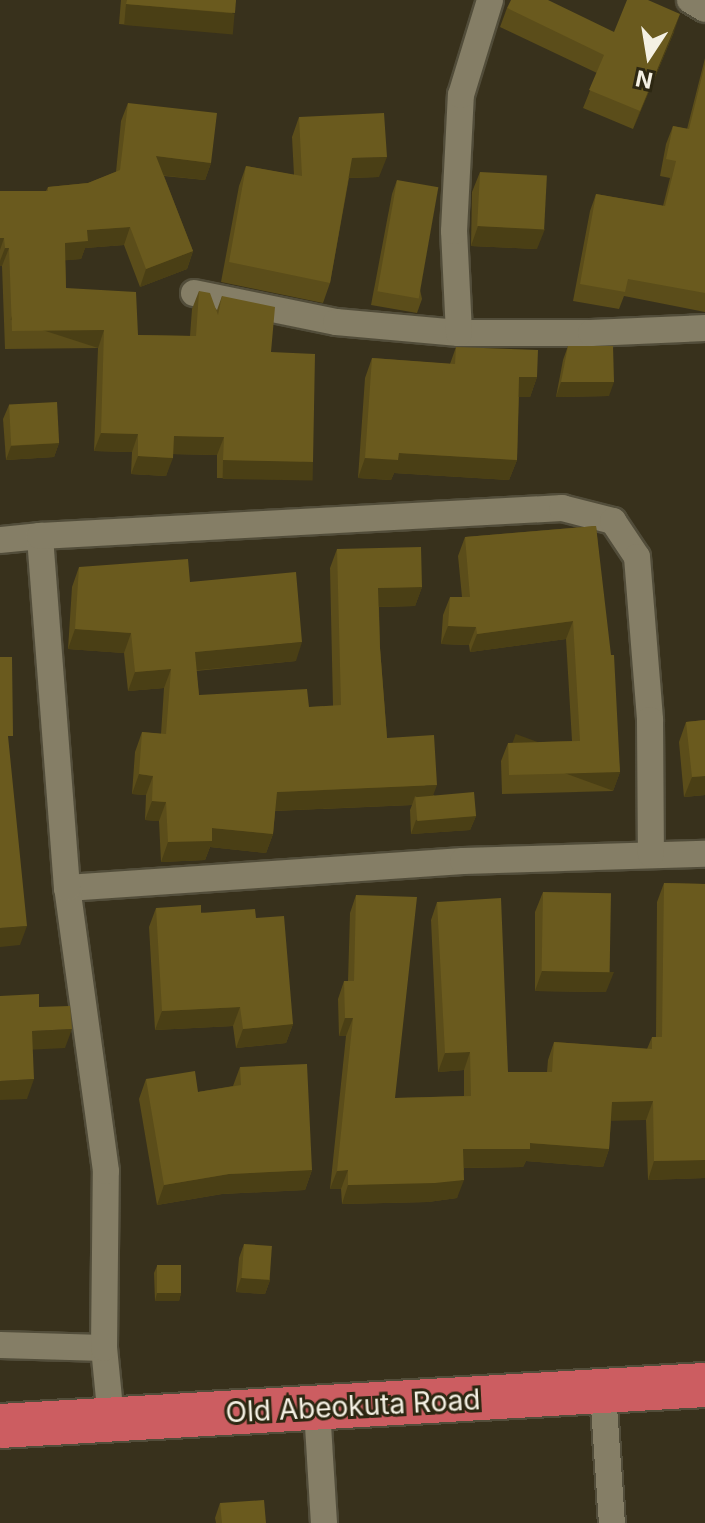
<!DOCTYPE html>
<html>
<head>
<meta charset="utf-8">
<style>
  body { margin:0 }
  #map { position:relative; width:705px; height:1523px; overflow:hidden; background:#38311c; font-family:Inter,sans-serif }
  div>[style] { position:absolute }
  .roads { filter:drop-shadow(2px 0 #524d3a) drop-shadow(-2px 0 #524d3a) drop-shadow(0 2px #524d3a) drop-shadow(0 -2px #524d3a) }
  .street>* { height:26px; margin:-13px; padding:0 13px; transform-origin:13px; border-radius:13px; background:#857e66 }
  .highway>* { height:44px; margin:-22px; padding:0 22px; transform-origin:22px; border-radius:22px; background:#cc5d61 }
  .wall>* { inset:0; background:#5b4d1a }
  .shaded-wall>* { inset:0; background:#4a3f15; transform-origin:0 0 }
  .building>* { inset:0; background:#6a5a1e; transform-origin:0 0 }
  span { translate:-50% -50%; white-space:nowrap; text-align:center; line-height:1.15; -webkit-text-stroke:6px #2d2712; paint-order:stroke }
  .street-label { font-size:28px; color:#f4f0e3 }
  .north { position:absolute; left:609px; top:16px; width:80px; height:80px; -webkit-text-stroke:6px #2d2712; paint-order:stroke; rotate:192deg; font-size:22px; font-weight:700; line-height:32px; text-align:center; color:#f4f0e3 }
  .north::after { content:''; display:block; margin:auto; width:28px; height:36px; background:#f4f0e3; clip-path:polygon(50% 0,100% 100%,50% 72%,0 100%) }
</style>
</head>
<body>
<div id="map">
  <div class="roads">
    <div class="street">
      <div style="left:690px;top:0;width:17px;rotate:31deg"></div>
      <div style="left:194px;top:293px;width:145px;rotate:11.5deg"></div>
      <div style="left:336px;top:322px;width:123px;rotate:5.1deg"></div>
      <div style="left:459px;top:333px;width:132px"></div>
      <div style="left:591px;top:333px;width:114px;rotate:-2.5deg"></div>
      <div style="left:459px;top:333px;width:102px;rotate:-92.8deg"></div>
      <div style="left:454px;top:231px;width:136px;rotate:-87.1deg"></div>
      <div style="left:461px;top:95px;width:99px;rotate:-73deg"></div>
      <div style="left:0;top:540px;width:40px;rotate:-5.7deg"></div>
      <div style="left:67px;top:888px;width:397px;rotate:-3.9deg"></div>
      <div style="left:463px;top:861px;width:242px;rotate:-1.7deg"></div>
      <div style="left:0;top:1345px;width:104px;rotate:1.7deg"></div>
      <div style="left:603px;top:1392px;width:131px;rotate:86.1deg"></div>
      <div style="left:317px;top:1409px;width:114px;rotate:86.5deg"></div>
      <div style="left:111px;top:1419px;width:71px;rotate:-95.6deg"></div>
      <div style="left:104px;top:1348px;width:177px;rotate:-89.4deg"></div>
      <div style="left:106px;top:1171px;width:286px;rotate:-97.8deg"></div>
      <div style="left:67px;top:888px;width:353px;rotate:-94.4deg"></div>
      <div style="left:40px;top:536px;width:523px;rotate:-3.07deg"></div>
      <div style="left:562px;top:508px;width:53px;rotate:14.3deg"></div>
      <div style="left:613px;top:521px;width:43px;rotate:56.3deg"></div>
      <div style="left:637px;top:557px;width:164px;rotate:85.4deg"></div>
      <div style="left:650px;top:720px;width:134px;rotate:89.6deg"></div>
    </div>
    <div class="highway">
      <div style="left:0;top:1426px;width:706px;rotate:-3.33deg"></div>
    </div>
  </div>
  <div class="wall">
    <div style="clip-path:polygon(121px 0,236px 0,227px 33px,119px 24px)"></div>
    <div style="clip-path:polygon(507px 8px,614px 32px,674px 32px,633px 129px,583px 108px,597px 73px,500px 27px)"></div>
    <div style="clip-path:polygon(705px 58px,705px 312px,624px 296px,619px 309px,573px 301px,590px 211px,596px 194px,663px 206px,670px 178px,660px 176px,666px 144px,673px 126px,687px 129px)"></div>
    <div style="clip-path:polygon(128px 103px,211px 163px,205px 180px,164px 176px,193px 251px,187px 269px,140px 287px,124px 245px,85px 248px,81px 259px,65px 260px,66px 288px,138px 335px,190px 336px,192px 309px,199px 291px,217px 310px,222px 296px,271px 352px,307px 480px,217px 478px,217px 455px,173px 454px,166px 476px,131px 474px,132px 452px,94px 451px,98px 348px,5px 349px,2px 266px,0 266px,0 191px,46px 191px,48px 187px,88px 183px,116px 172px,121px 121px)"></div>
    <div style="clip-path:polygon(299px 117px,379px 177px,349px 178px,330px 283px,323px 303px,221px 282px,239px 186px,246px 166px,294px 175px,292px 137px)"></div>
    <div style="clip-path:polygon(480px 172px,537px 249px,471px 246px,472px 192px)"></div>
    <div style="clip-path:polygon(397px 180px,422px 299px,417px 313px,371px 305px,392px 194px)"></div>
    <div style="clip-path:polygon(568px 346px,609px 396px,556px 397px,563px 360px)"></div>
    <div style="clip-path:polygon(456px 347px,537px 377px,530px 397px,519px 397px,517px 460px,509px 480px,394px 473px,391px 480px,358px 478px,365px 378px,372px 358px,450px 364px)"></div>
    <div style="clip-path:polygon(9px 405px,59px 443px,54px 457px,6px 460px,3px 419px)"></div>
    <div style="clip-path:polygon(596px 526px,620px 772px,613px 791px,502px 794px,501px 761px,508px 743px,572px 741px,566px 639px,470px 652px,469px 645px,441px 644px,443px 615px,450px 597px,462px 597px,458px 556px,465px 537px)"></div>
    <div style="clip-path:polygon(337px 549px,422px 587px,415px 606px,379px 607px,380px 648px,387px 738px,433px 795px,476px 816px,470px 830px,411px 834px,410px 810px,412px 805px,275px 811px,273px 834px,266px 853px,210px 847px,205px 860px,161px 862px,159px 821px,145px 820px,146px 795px,132px 794px,135px 752px,142px 732px,161px 734px,164px 688px,128px 691px,124px 653px,68px 649px,72px 587px,79px 567px,190px 582px,296px 661px,196px 671px,199px 695px,309px 707px,333px 706px,330px 568px)"></div>
    <div style="clip-path:polygon(705px 720px,705px 795px,684px 797px,679px 742px,686px 722px)"></div>
    <div style="clip-path:polygon(664px 883px,705px 884px,705px 1178px,648px 1180px,646px 1120px,611px 1120px,609px 1149px,603px 1167px,526px 1161px,523px 1167px,464px 1168px,457px 1198px,428px 1202px,342px 1204px,341px 1189px,330px 1189px,346px 1036px,339px 1036px,338px 999px,344px 981px,348px 981px,350px 913px,356px 895px,395px 1098px,464px 1096px,464px 1070px,438px 1072px,431px 920px,437px 902px,508px 1072px,547px 1072px,548px 1060px,554px 1042px,647px 1049px,652px 1037px,656px 1037px,657px 902px)"></div>
    <div style="clip-path:polygon(543px 892px,606px 992px,535px 991px,535px 912px)"></div>
    <div style="clip-path:polygon(156px 908px,256px 918px,293px 1024px,286px 1043px,236px 1048px,233px 1026px,155px 1030px,149px 927px)"></div>
    <div style="clip-path:polygon(240px 1067px,312px 1170px,305px 1190px,222px 1194px,157px 1205px,139px 1099px,146px 1079px,198px 1092px,233px 1086px)"></div>
    <div style="clip-path:polygon(244px 1244px,270px 1280px,265px 1294px,236px 1292px,239px 1258px)"></div>
    <div style="clip-path:polygon(157px 1266px,181px 1293px,179px 1301px,155px 1301px,154px 1273px)"></div>
    <div style="clip-path:polygon(220px 1503px,266px 1523px,216px 1523px,215px 1518px)"></div>
  </div>
  <div class="shaded-wall">
    <div style="left:126px;top:4px;width:109px;height:21px;rotate:5deg"></div>
    <div style="clip-path:polygon(680px 14px,674px 32px,633px 129px,640px 111px)"></div>
    <div style="clip-path:polygon(156px 156px,211px 163px,205px 180px,150px 174px)"></div>
    <div style="clip-path:polygon(387px 157px,379px 177px,345px 178px,352px 158px)"></div>
    <div style="clip-path:polygon(478px 226px,545px 229px,537px 249px,471px 246px)"></div>
    <div style="clip-path:polygon(130px 227px,124px 245px,85px 248px,81px 259px,58px 261px,65px 243px,87px 230px)"></div>
    <div style="clip-path:polygon(0 238px,4px 238px,0 250px)"></div>
    <div style="clip-path:polygon(5px 248px,9px 248px,2px 266px,0 266px,0 261px)"></div>
    <div style="clip-path:polygon(193px 251px,187px 269px,140px 287px,146px 269px)"></div>
    <div style="left:104px;top:330px;width:19px;height:92px;rotate:108deg"></div>
    <div style="clip-path:polygon(519px 377px,537px 377px,530px 397px,512px 397px)"></div>
    <div style="clip-path:polygon(561px 382px,614px 382px,609px 396px,556px 397px)"></div>
    <div style="clip-path:polygon(101px 433px,138px 434px,132px 452px,94px 451px)"></div>
    <div style="clip-path:polygon(174px 436px,224px 437px,217px 455px,167px 454px)"></div>
    <div style="clip-path:polygon(59px 443px,54px 457px,6px 460px,11px 446px)"></div>
    <div style="clip-path:polygon(399px 453px,517px 460px,509px 480px,394px 473px,391px 480px,358px 478px,365px 458px)"></div>
    <div style="clip-path:polygon(138px 456px,173px 458px,166px 476px,131px 474px)"></div>
    <div style="left:223px;top:460px;width:90px;height:19px;rotate:1deg"></div>
    <div style="clip-path:polygon(422px 587px,415px 606px,371px 607px,378px 588px)"></div>
    <div style="clip-path:polygon(573px 621px,566px 639px,470px 652px,477px 634px)"></div>
    <div style="clip-path:polygon(448px 626px,476px 627px,469px 645px,441px 644px)"></div>
    <div style="clip-path:polygon(75px 629px,131px 633px,124px 653px,68px 649px)"></div>
    <div style="clip-path:polygon(302px 642px,296px 661px,188px 671px,195px 652px)"></div>
    <div style="clip-path:polygon(171px 669px,164px 688px,128px 691px,135px 672px)"></div>
    <div style="left:620px;top:772px;width:20px;height:111px;rotate:110deg"></div>
    <div style="clip-path:polygon(139px 774px,153px 776px,146px 795px,132px 794px)"></div>
    <div style="clip-path:polygon(705px 776px,705px 795px,684px 797px,692px 777px)"></div>
    <div style="clip-path:polygon(437px 785px,430px 804px,415px 796px,412px 805px,270px 811px,277px 792px)"></div>
    <div style="clip-path:polygon(152px 801px,166px 802px,159px 821px,145px 820px)"></div>
    <div style="clip-path:polygon(476px 816px,470px 830px,411px 834px,416px 820px)"></div>
    <div style="clip-path:polygon(212px 828px,273px 834px,266px 853px,210px 847px,205px 860px,161px 862px,168px 842px)"></div>
    <div style="clip-path:polygon(27px 926px,20px 945px,0 947px,0 928px)"></div>
    <div style="clip-path:polygon(542px 971px,614px 972px,606px 992px,535px 991px)"></div>
    <div style="clip-path:polygon(240px 1007px,233px 1026px,155px 1030px,162px 1011px)"></div>
    <div style="clip-path:polygon(345px 1018px,353px 1018px,346px 1036px,339px 1036px)"></div>
    <div style="clip-path:polygon(293px 1024px,286px 1043px,236px 1048px,243px 1029px)"></div>
    <div style="clip-path:polygon(72px 1029px,65px 1048px,25px 1050px,32px 1031px)"></div>
    <div style="clip-path:polygon(470px 1052px,464px 1070px,438px 1072px,445px 1053px)"></div>
    <div style="clip-path:polygon(34px 1079px,27px 1099px,0 1100px,0 1081px)"></div>
    <div style="clip-path:polygon(653px 1101px,646px 1120px,606px 1121px,612px 1102px)"></div>
    <div style="clip-path:polygon(530px 1143px,609px 1149px,603px 1167px,526px 1161px,523px 1167px,456px 1168px,463px 1149px)"></div>
    <div style="clip-path:polygon(705px 1160px,705px 1178px,648px 1180px,654px 1161px)"></div>
    <div style="clip-path:polygon(312px 1170px,305px 1190px,222px 1194px,157px 1205px,164px 1185px,229px 1174px)"></div>
    <div style="clip-path:polygon(348px 1170px,341px 1189px,330px 1189px,337px 1171px)"></div>
    <div style="clip-path:polygon(464px 1180px,457px 1198px,428px 1202px,342px 1204px,348px 1185px)"></div>
    <div style="clip-path:polygon(241px 1278px,270px 1280px,265px 1294px,236px 1292px)"></div>
    <div style="clip-path:polygon(157px 1293px,181px 1293px,179px 1301px,155px 1301px)"></div>
  </div>
  <div class="building">
    <div style="clip-path:polygon(127px 0,236px 0,235px 13px,126px 4px)"></div>
    <div style="clip-path:polygon(511px 0,548px 0,614px 32px,627px 0,648px 0,680px 14px,640px 111px,589px 90px,604px 55px,507px 8px)"></div>
    <div style="clip-path:polygon(705px 64px,705px 293px,628px 279px,625px 292px,580px 284px,596px 194px,665px 206px,676px 161px,666px 159px,673px 126px,689px 129px)"></div>
    <div style="clip-path:polygon(128px 103px,217px 113px,211px 163px,156px 156px,193px 251px,146px 269px,130px 227px,87px 230px,88px 241px,65px 243px,66px 288px,136px 292px,138px 335px,196px 336px,199px 291px,210px 293px,218px 315px,222px 296px,275px 307px,271px 352px,315px 354px,313px 462px,223px 460px,224px 437px,174px 436px,173px 458px,138px 456px,138px 434px,101px 433px,104px 330px,12px 331px,9px 248px,5px 248px,4px 238px,0 238px,0 191px,48px 191px,48px 187px,88px 183px,120px 170px)"></div>
    <div style="clip-path:polygon(384px 113px,387px 157px,352px 158px,330px 283px,229px 262px,246px 166px,302px 176px,299px 117px)"></div>
    <div style="left:480px;top:172px;width:67px;height:54px;rotate:3deg"></div>
    <div style="left:397px;top:180px;width:42px;height:113px;rotate:10deg"></div>
    <div style="clip-path:polygon(568px 346px,613px 346px,614px 382px,561px 382px)"></div>
    <div style="clip-path:polygon(456px 347px,538px 350px,537px 377px,519px 377px,517px 460px,399px 453px,398px 460px,365px 458px,372px 358px,455px 364px)"></div>
    <div style="left:57px;top:402px;width:41px;height:48px;rotate:87deg"></div>
    <div style="clip-path:polygon(596px 526px,611px 655px,614px 655px,620px 772px,509px 775px,508px 743px,580px 741px,573px 621px,477px 634px,476px 627px,448px 626px,450px 597px,470px 597px,465px 537px)"></div>
    <div style="clip-path:polygon(421px 547px,422px 587px,378px 588px,380px 648px,387px 738px,434px 735px,437px 785px,277px 792px,273px 834px,212px 828px,212px 841px,168px 842px,166px 802px,152px 801px,153px 776px,139px 774px,142px 732px,166px 734px,171px 669px,135px 672px,131px 633px,75px 629px,79px 567px,188px 559px,190px 582px,296px 572px,302px 642px,195px 652px,199px 695px,307px 689px,309px 707px,341px 705px,337px 549px)"></div>
    <div style="clip-path:polygon(0 657px,12px 657px,13px 736px,8px 736px,27px 926px,0 928px)"></div>
    <div style="clip-path:polygon(705px 720px,705px 776px,692px 777px,686px 722px)"></div>
    <div style="left:474px;top:792px;width:24px;height:59px;rotate:85deg"></div>
    <div style="clip-path:polygon(664px 883px,705px 884px,705px 1160px,654px 1161px,653px 1101px,612px 1102px,609px 1149px,530px 1143px,530px 1149px,463px 1149px,464px 1180px,435px 1183px,348px 1185px,348px 1170px,337px 1171px,353px 1018px,345px 1018px,344px 981px,354px 981px,356px 895px,417px 897px,395px 1098px,471px 1096px,470px 1052px,445px 1053px,437px 902px,501px 898px,508px 1072px,552px 1072px,554px 1042px,652px 1049px,652px 1037px,662px 1037px)"></div>
    <div style="left:543px;top:892px;width:68px;height:79px;rotate:1deg"></div>
    <div style="clip-path:polygon(201px 905px,201px 913px,255px 909px,256px 918px,284px 916px,293px 1024px,243px 1029px,240px 1007px,162px 1011px,156px 908px)"></div>
    <div style="clip-path:polygon(39px 994px,39px 1007px,70px 1006px,72px 1029px,32px 1031px,34px 1079px,0 1081px,0 996px)"></div>
    <div style="clip-path:polygon(307px 1064px,312px 1170px,229px 1174px,164px 1185px,146px 1079px,195px 1071px,198px 1092px,241px 1085px,240px 1067px)"></div>
    <div style="left:244px;top:1244px;width:28px;height:34px;rotate:4deg"></div>
    <div style="left:181px;top:1265px;width:28px;height:24px;rotate:90deg"></div>
    <div style="clip-path:polygon(264px 1500px,266px 1523px,222px 1523px,220px 1503px)"></div>
  </div>
  <div class="street-label">
    <span style="left:353px;top:1406px;rotate:-3deg">Old Abeokuta Road</span>
  </div>
  <div class="north">N</div>
</div>
</body>
</html>
